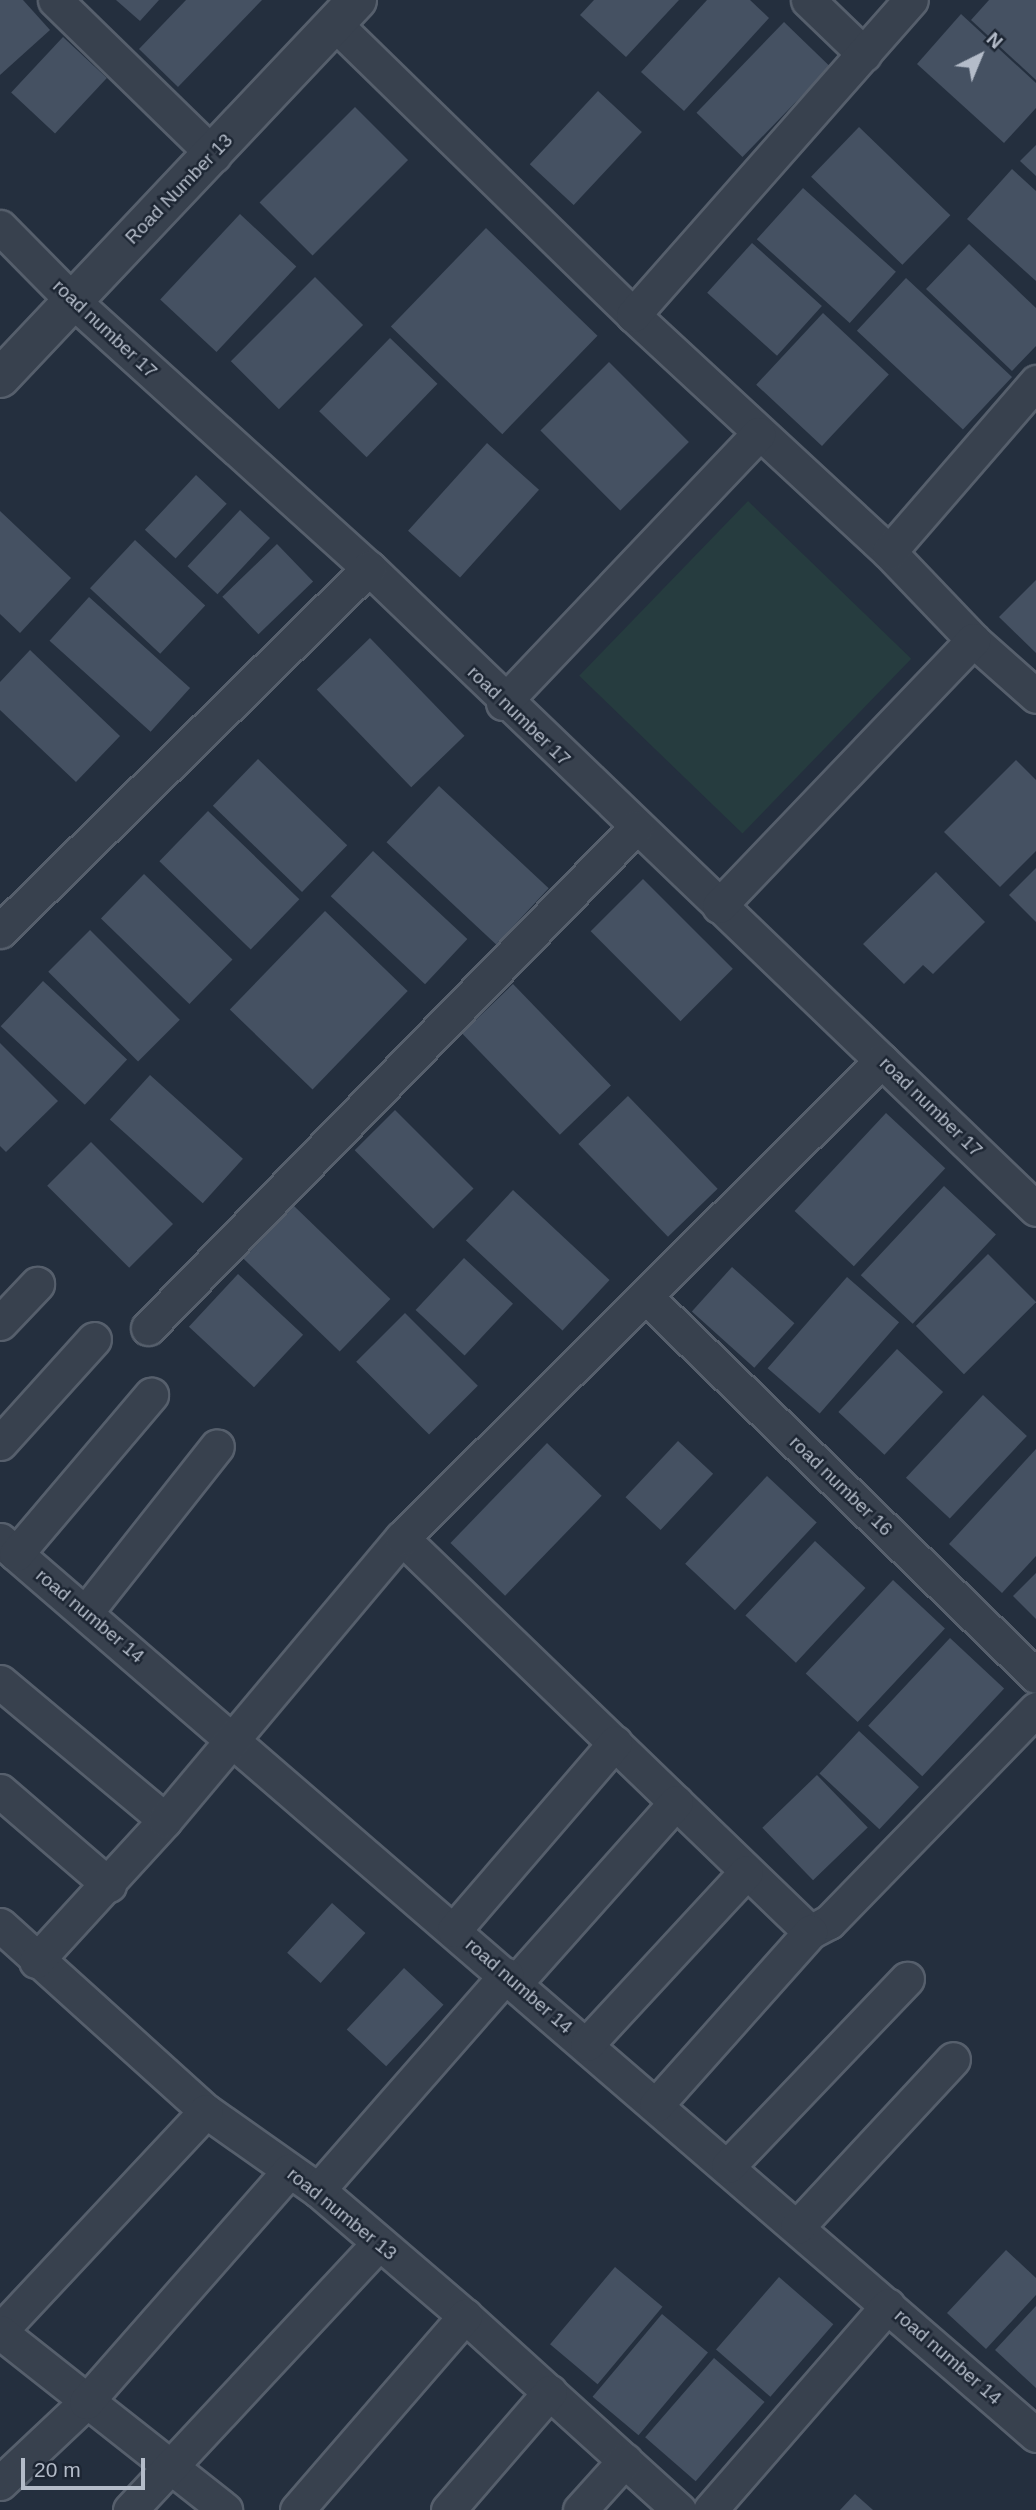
<!DOCTYPE html>
<html>
<head>
<meta charset="utf-8">
<style>
  body { margin:0 }
  #map { position:relative; width:1036px; height:2510px; overflow:hidden; background:#242f3e; font-family:Helvetica,sans-serif }
  div>[style] { position:absolute }
  .green>* { inset:0; background:#263c3f; transform-origin:0 0 }
  .building>* { inset:0; background:#455162; transform-origin:0 0 }
  .roads { filter:drop-shadow(2px 0 #565f6c) drop-shadow(-2px 0 #565f6c) drop-shadow(0 2px #565f6c) drop-shadow(0 -2px #565f6c) }
  .minor>* { height:33px; margin:-16.5px; padding:0 16.5px; transform-origin:16.5px; border-radius:16.5px; background:#38414e }
  .tertiary>* { height:38px; margin:-19px; padding:0 19px; transform-origin:19px; border-radius:19px; background:#38414e }
  span { translate:-50% -50%; white-space:nowrap; text-align:center; line-height:1.15; -webkit-text-stroke:5px #1d2633; paint-order:stroke }
  .street-label { font-size:19px; color:#b4bcc9 }
  .north { position:absolute; left:945px; top:21px; width:70px; height:70px; -webkit-text-stroke:5px #1d2633; paint-order:stroke; rotate:43deg; font-size:19px; font-weight:700; line-height:28px; text-align:center; color:#b4bcc9 }
  .north::after { content:''; display:block; margin:auto; width:24px; height:32px; background:#b4bcc9; clip-path:polygon(50% 0,100% 100%,50% 72%,0 100%) }
  .scale { position:absolute; left:21px; top:2458px; width:124px; height:32px; box-sizing:border-box; border:4px solid #b4bcc9; border-top:0; padding-left:9px; font-size:21px; line-height:24px; white-space:nowrap; color:#b4bcc9; -webkit-text-stroke:5px #1d2633; paint-order:stroke }
</style>
</head>
<body>
<div id="map">
  <div class="green">
    <div style="left:748px;top:501px;width:227px;height:243px;rotate:44deg"></div>
  </div>
  <div class="building">
    <div style="clip-path:polygon(0 0,23px 0,50px 30px,0 75px)"></div>
    <div style="clip-path:polygon(116px 0,159px 0,140px 21px)"></div>
    <div style="clip-path:polygon(186px 0,262px 0,178px 87px,139px 49px)"></div>
    <div style="clip-path:polygon(594px 0,679px 0,626px 57px,580px 15px)"></div>
    <div style="clip-path:polygon(707px 0,750px 0,769px 18px,684px 111px,641px 72px)"></div>
    <div style="clip-path:polygon(989px 0,1036px 0,1036px 80px,971px 20px)"></div>
    <div style="clip-path:polygon(961px 14px,1036px 83px,1036px 108px,1004px 143px,917px 64px)"></div>
    <div style="left:784px;top:22px;width:64px;height:126px;rotate:44deg"></div>
    <div style="left:63px;top:37px;width:60px;height:76px;rotate:43deg"></div>
    <div style="left:598px;top:91px;width:60px;height:100px;rotate:43deg"></div>
    <div style="left:355px;top:107px;width:75px;height:135px;rotate:45deg"></div>
    <div style="left:859px;top:127px;width:127px;height:69px;rotate:44deg"></div>
    <div style="clip-path:polygon(1036px 145px,1036px 176px,1020px 161px)"></div>
    <div style="clip-path:polygon(1012px 169px,1036px 191px,1036px 281px,967px 219px)"></div>
    <div style="left:803px;top:188px;width:125px;height:69px;rotate:42deg"></div>
    <div style="left:240px;top:214px;width:77px;height:117px;rotate:43deg"></div>
    <div style="left:486px;top:228px;width:155px;height:137px;rotate:44deg"></div>
    <div style="left:752px;top:243px;width:94px;height:67px;rotate:42deg"></div>
    <div style="clip-path:polygon(969px 244px,1036px 308px,1036px 346px,1012px 371px,926px 289px)"></div>
    <div style="left:315px;top:277px;width:68px;height:119px;rotate:45deg"></div>
    <div style="left:906px;top:278px;width:145px;height:72px;rotate:43deg"></div>
    <div style="left:823px;top:313px;width:90px;height:98px;rotate:43deg"></div>
    <div style="left:390px;top:338px;width:66px;height:102px;rotate:44deg"></div>
    <div style="left:609px;top:362px;width:113px;height:97px;rotate:45deg"></div>
    <div style="left:487px;top:443px;width:70px;height:118px;rotate:42deg"></div>
    <div style="left:196px;top:475px;width:42px;height:75px;rotate:43deg"></div>
    <div style="left:240px;top:510px;width:41px;height:77px;rotate:43deg"></div>
    <div style="clip-path:polygon(0 511px,71px 578px,20px 633px,0 614px)"></div>
    <div style="left:135px;top:540px;width:96px;height:66px;rotate:43deg"></div>
    <div style="left:277px;top:544px;width:52px;height:76px;rotate:46deg"></div>
    <div style="clip-path:polygon(1036px 580px,1036px 653px,999px 617px)"></div>
    <div style="left:89px;top:597px;width:136px;height:59px;rotate:42deg"></div>
    <div style="left:370px;top:638px;width:136px;height:74px;rotate:46deg"></div>
    <div style="clip-path:polygon(30px 650px,120px 736px,76px 782px,0 710px,0 682px)"></div>
    <div style="left:258px;top:759px;width:124px;height:65px;rotate:44deg"></div>
    <div style="clip-path:polygon(1016px 760px,1036px 780px,1036px 851px,1000px 887px,944px 832px)"></div>
    <div style="left:439px;top:786px;width:150px;height:77px;rotate:43deg"></div>
    <div style="left:208px;top:811px;width:127px;height:70px;rotate:44deg"></div>
    <div style="left:373px;top:851px;width:129px;height:62px;rotate:43deg"></div>
    <div style="clip-path:polygon(1036px 868px,1036px 922px,1009px 895px)"></div>
    <div style="clip-path:polygon(936px 872px,985px 922px,933px 974px,923px 965px,904px 984px,863px 944px)"></div>
    <div style="left:144px;top:874px;width:123px;height:62px;rotate:44deg"></div>
    <div style="left:643px;top:879px;width:127px;height:74px;rotate:45deg"></div>
    <div style="left:325px;top:911px;width:115px;height:137px;rotate:44deg"></div>
    <div style="left:90px;top:930px;width:127px;height:59px;rotate:45deg"></div>
    <div style="left:43px;top:981px;width:115px;height:62px;rotate:43deg"></div>
    <div style="left:513px;top:984px;width:141px;height:71px;rotate:46deg"></div>
    <div style="clip-path:polygon(0 1043px,58px 1101px,6px 1152px,0 1146px)"></div>
    <div style="left:150px;top:1075px;width:125px;height:60px;rotate:42deg"></div>
    <div style="left:628px;top:1096px;width:129px;height:69px;rotate:46deg"></div>
    <div style="left:395px;top:1110px;width:111px;height:57px;rotate:45deg"></div>
    <div style="left:886px;top:1113px;width:81px;height:134px;rotate:43deg"></div>
    <div style="left:91px;top:1142px;width:116px;height:62px;rotate:45deg"></div>
    <div style="left:944px;top:1186px;width:71px;height:122px;rotate:43deg"></div>
    <div style="left:513px;top:1190px;width:132px;height:69px;rotate:43deg"></div>
    <div style="left:294px;top:1206px;width:134px;height:73px;rotate:44deg"></div>
    <div style="left:988px;top:1254px;width:68px;height:102px;rotate:45deg"></div>
    <div style="left:464px;top:1258px;width:67px;height:71px;rotate:43deg"></div>
    <div style="left:732px;top:1267px;width:84px;height:60px;rotate:42deg"></div>
    <div style="left:238px;top:1274px;width:89px;height:72px;rotate:43deg"></div>
    <div style="left:847px;top:1277px;width:69px;height:121px;rotate:41deg"></div>
    <div style="left:405px;top:1313px;width:103px;height:69px;rotate:45deg"></div>
    <div style="left:897px;top:1349px;width:63px;height:86px;rotate:43deg"></div>
    <div style="left:983px;top:1395px;width:60px;height:113px;rotate:43deg"></div>
    <div style="left:678px;top:1441px;width:48px;height:77px;rotate:43deg"></div>
    <div style="left:547px;top:1443px;width:76px;height:139px;rotate:44deg"></div>
    <div style="clip-path:polygon(1036px 1449px,1036px 1556px,1002px 1593px,949px 1544px)"></div>
    <div style="left:767px;top:1476px;width:68px;height:120px;rotate:43deg"></div>
    <div style="left:815px;top:1541px;width:69px;height:102px;rotate:43deg"></div>
    <div style="clip-path:polygon(1036px 1573px,1036px 1619px,1013px 1596px)"></div>
    <div style="left:893px;top:1580px;width:71px;height:128px;rotate:43deg"></div>
    <div style="left:950px;top:1638px;width:74px;height:120px;rotate:43deg"></div>
    <div style="left:859px;top:1731px;width:82px;height:58px;rotate:43deg"></div>
    <div style="left:817px;top:1775px;width:73px;height:76px;rotate:46deg"></div>
    <div style="left:332px;top:1903px;width:45px;height:67px;rotate:42deg"></div>
    <div style="left:404px;top:1968px;width:54px;height:84px;rotate:43deg"></div>
    <div style="clip-path:polygon(1006px 2250px,1036px 2278px,1036px 2295px,986px 2349px,947px 2313px)"></div>
    <div style="left:615px;top:2267px;width:62px;height:101px;rotate:40deg"></div>
    <div style="left:779px;top:2277px;width:72px;height:96px;rotate:41deg"></div>
    <div style="clip-path:polygon(1036px 2306px,1036px 2388px,995px 2350px)"></div>
    <div style="left:662px;top:2314px;width:60px;height:108px;rotate:40deg"></div>
    <div style="left:714px;top:2358px;width:67px;height:105px;rotate:41deg"></div>
    <div style="clip-path:polygon(855px 2494px,873px 2510px,840px 2510px)"></div>
  </div>
  <div class="roads">
    <div class="minor">
      <div style="left:55px;top:0;width:222px;rotate:44.3deg"></div>
      <div style="left:808px;top:0;width:78px;rotate:44deg"></div>
      <div style="left:334px;top:23px;width:418px;rotate:44.3deg"></div>
      <div style="left:633px;top:315px;width:349px;rotate:42.8deg"></div>
      <div style="left:889px;top:552px;width:122px;rotate:46.3deg"></div>
      <div style="left:973px;top:640px;width:84px;rotate:41.6deg"></div>
      <div style="left:0;top:227px;width:103px;rotate:45.4deg"></div>
      <div style="left:72px;top:300px;width:400px;rotate:42.1deg"></div>
      <div style="left:369px;top:568px;width:925px;rotate:43.86deg"></div>
      <div style="left:633px;top:315px;width:420px;rotate:-48.6deg"></div>
      <div style="left:889px;top:552px;width:225px;rotate:-49.1deg"></div>
      <div style="left:503px;top:703px;width:371px;rotate:-46.5deg"></div>
      <div style="left:719px;top:906px;width:368px;rotate:-46.3deg"></div>
      <div style="left:0;top:931px;width:518px;rotate:-44.53deg"></div>
      <div style="left:645px;top:1296px;width:545px;rotate:44.18deg"></div>
      <div style="left:0;top:1323px;width:54px;rotate:-46.5deg"></div>
      <div style="left:148px;top:1328px;width:699px;rotate:-45.75deg"></div>
      <div style="left:0;top:1443px;width:140px;rotate:-47.9deg"></div>
      <div style="left:402px;top:1538px;width:567px;rotate:44deg"></div>
      <div style="left:810px;top:1932px;width:21px;rotate:-28deg"></div>
      <div style="left:829px;top:1922px;width:297px;rotate:-45.8deg"></div>
      <div style="left:0;top:1540px;width:1369px;rotate:40.82deg"></div>
      <div style="left:16px;top:1554px;width:209px;rotate:-49.7deg"></div>
      <div style="left:86px;top:1612px;width:211px;rotate:-51.7deg"></div>
      <div style="left:0;top:1682px;width:215px;rotate:39.9deg"></div>
      <div style="left:0;top:1791px;width:144px;rotate:40.8deg"></div>
      <div style="left:0;top:1925px;width:278px;rotate:42.1deg"></div>
      <div style="left:206px;top:2111px;width:137px;rotate:35.2deg"></div>
      <div style="left:318px;top:2190px;width:194px;rotate:40.6deg"></div>
      <div style="left:465px;top:2316px;width:289px;rotate:42.2deg"></div>
      <div style="left:454px;top:1930px;width:247px;rotate:-49.3deg"></div>
      <div style="left:36px;top:1961px;width:191px;rotate:-47.5deg"></div>
      <div style="left:165px;top:1820px;width:368px;rotate:-50deg"></div>
      <div style="left:402px;top:1538px;width:677px;rotate:-44.88deg"></div>
      <div style="left:515px;top:1983px;width:242px;rotate:-48.3deg"></div>
      <div style="left:587px;top:2044px;width:234px;rotate:-47.2deg"></div>
      <div style="left:656px;top:2105px;width:232px;rotate:-48.3deg"></div>
      <div style="left:728px;top:2166px;width:259px;rotate:-46.3deg"></div>
      <div style="left:318px;top:2190px;width:286px;rotate:-48.8deg"></div>
      <div style="left:797px;top:2227px;width:229px;rotate:-47.1deg"></div>
      <div style="left:0;top:2331px;width:301px;rotate:-46.9deg"></div>
      <div style="left:0;top:2332px;width:287px;rotate:38.3deg"></div>
      <div style="left:0;top:2483px;width:118px;rotate:-43.3deg"></div>
      <div style="left:86px;top:2402px;width:308px;rotate:-48.7deg"></div>
      <div style="left:130px;top:2510px;width:365px;rotate:-47deg"></div>
      <div style="left:297px;top:2510px;width:257px;rotate:-49.1deg"></div>
      <div style="left:448px;top:2510px;width:156px;rotate:-49.2deg"></div>
      <div style="left:580px;top:2510px;width:67px;rotate:-48deg"></div>
      <div style="left:710px;top:2510px;width:271px;rotate:-49deg"></div>
    </div>
    <div class="tertiary">
      <div style="left:0;top:378px;width:520px;rotate:-46.64deg"></div>
    </div>
  </div>
  <div class="street-label">
    <span style="left:179px;top:189px;rotate:-46deg">Road Number 13</span>
    <span style="left:105px;top:329px;rotate:43deg">road number 17</span>
    <span style="left:519px;top:716px;rotate:44deg">road number 17</span>
    <span style="left:931px;top:1107px;rotate:44deg">road number 17</span>
    <span style="left:841px;top:1486px;rotate:44deg">road number 16</span>
    <span style="left:90px;top:1616px;rotate:40deg">road number 14</span>
    <span style="left:519px;top:1986px;rotate:41deg">road number 14</span>
    <span style="left:342px;top:2214px;rotate:39deg">road number 13</span>
    <span style="left:948px;top:2357px;rotate:41deg">road number 14</span>
  </div>
  <div class="north">N</div>
  <div class="scale">20 m</div>
</div>
</body>
</html>
